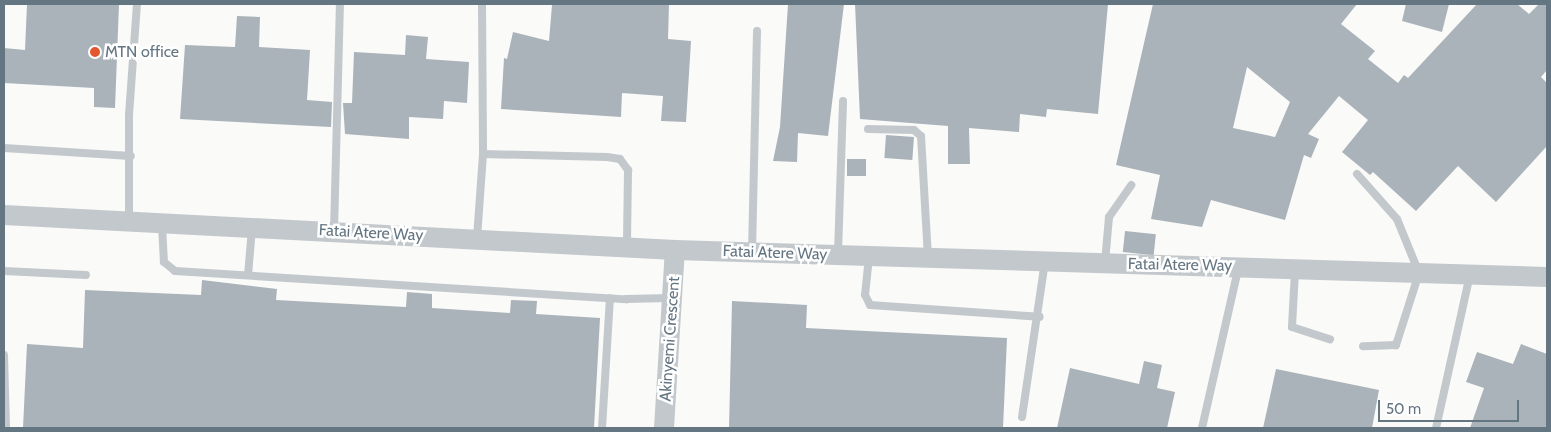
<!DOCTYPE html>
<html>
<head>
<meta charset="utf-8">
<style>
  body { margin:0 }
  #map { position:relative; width:1551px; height:432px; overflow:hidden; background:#fafaf8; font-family:Cabin,sans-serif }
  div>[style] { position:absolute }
  .building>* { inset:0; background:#aab3b9; transform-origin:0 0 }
  .service>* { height:8px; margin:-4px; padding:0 4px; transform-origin:4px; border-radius:4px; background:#c3c8cc }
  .tertiary>* { height:20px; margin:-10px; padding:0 10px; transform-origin:10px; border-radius:10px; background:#c3c8cc }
  .dots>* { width:14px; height:14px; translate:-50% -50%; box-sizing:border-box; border:2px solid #fff; border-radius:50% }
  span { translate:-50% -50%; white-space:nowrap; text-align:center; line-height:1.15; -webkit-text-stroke:5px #fff; paint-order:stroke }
  .poi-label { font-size:16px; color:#657683 }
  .left { translate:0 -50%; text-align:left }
  .street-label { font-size:16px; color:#657683 }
  .frame { position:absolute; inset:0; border:5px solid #657683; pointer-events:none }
  .scale { position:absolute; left:1378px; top:400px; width:141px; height:22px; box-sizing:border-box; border:2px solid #657683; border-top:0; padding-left:6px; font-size:15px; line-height:18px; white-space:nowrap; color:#657683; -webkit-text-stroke:4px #fff; paint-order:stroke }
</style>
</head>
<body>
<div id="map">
  <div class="building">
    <div style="clip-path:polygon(27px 4px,119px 4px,115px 108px,94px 107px,94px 88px,4px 83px,4px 48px,25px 50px)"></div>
    <div style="clip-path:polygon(669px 4px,668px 39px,691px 41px,686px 122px,661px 121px,663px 96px,622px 93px,621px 117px,501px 109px,504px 58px,507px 59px,513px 32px,549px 41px,552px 5px)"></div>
    <div style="clip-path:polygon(788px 4px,844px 4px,828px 136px,798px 133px,797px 162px,773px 161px,780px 127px)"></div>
    <div style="clip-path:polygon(855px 4px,1108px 4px,1098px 114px,1047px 109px,1046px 117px,1020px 114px,1019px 132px,969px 128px,970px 164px,948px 164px,948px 126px,860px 119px)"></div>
    <div style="clip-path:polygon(evenodd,1153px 4px,1357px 4px,1341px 24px,1375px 51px,1368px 59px,1398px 83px,1404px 75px,1408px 78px,1477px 4px,1517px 4px,1529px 14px,1539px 4px,1547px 4px,1547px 70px,1541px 77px,1547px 83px,1547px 146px,1496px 202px,1458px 166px,1416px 211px,1373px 172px,1370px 175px,1342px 152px,1368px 120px,1339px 96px,1308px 134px,1319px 139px,1311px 158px,1304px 155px,1285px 220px,1211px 200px,1202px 227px,1151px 219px,1160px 175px,1116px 165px,1153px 4px,1247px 67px,1290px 102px,1275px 137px,1233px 128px,1247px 67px)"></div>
    <div style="clip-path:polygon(1406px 4px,1449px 4px,1442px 32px,1402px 21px)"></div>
    <div style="clip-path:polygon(237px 16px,260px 17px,259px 47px,310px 50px,307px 100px,332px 102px,331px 127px,180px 119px,185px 45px,235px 47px)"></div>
    <div style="clip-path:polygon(406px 35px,428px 37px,426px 59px,469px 62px,467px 103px,444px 101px,443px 119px,409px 117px,409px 139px,345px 134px,343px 103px,352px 103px,354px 52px,405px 55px)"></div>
    <div style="left:886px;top:135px;width:28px;height:23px;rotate:4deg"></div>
    <div style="left:847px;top:159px;width:19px;height:17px"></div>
    <div style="left:1125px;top:231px;width:31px;height:21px;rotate:6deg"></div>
    <div style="clip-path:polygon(202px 280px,277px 289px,276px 300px,406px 307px,407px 292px,432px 294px,432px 308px,510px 313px,511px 300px,537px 301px,536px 314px,600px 318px,594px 428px,23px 428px,27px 344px,83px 348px,85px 290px,201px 295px)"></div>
    <div style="clip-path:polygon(732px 301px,807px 305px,806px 328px,1007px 338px,1003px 428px,729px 428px)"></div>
    <div style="clip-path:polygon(1521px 344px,1547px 354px,1547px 428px,1470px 428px,1484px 388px,1466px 382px,1477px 352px,1513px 364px)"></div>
    <div style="clip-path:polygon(1144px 361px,1162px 365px,1157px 388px,1175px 392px,1167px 428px,1057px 428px,1070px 368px,1139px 384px)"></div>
    <div style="clip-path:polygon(1276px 369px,1379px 390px,1372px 428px,1263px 428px)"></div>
  </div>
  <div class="service">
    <div style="left:482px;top:4px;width:150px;rotate:89.6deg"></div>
    <div style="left:868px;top:129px;width:46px;rotate:1.2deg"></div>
    <div style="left:914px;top:130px;width:9px;rotate:41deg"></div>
    <div style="left:921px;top:136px;width:121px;rotate:86.7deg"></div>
    <div style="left:4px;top:148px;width:127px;rotate:3.6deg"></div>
    <div style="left:1357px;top:174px;width:60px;rotate:48.4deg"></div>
    <div style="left:1397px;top:219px;width:58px;rotate:67.8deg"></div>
    <div style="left:1419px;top:273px;width:76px;rotate:107.7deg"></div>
    <div style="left:1396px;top:345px;width:33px;rotate:178deg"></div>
    <div style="left:129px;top:220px;width:105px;rotate:-90deg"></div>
    <div style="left:129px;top:115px;width:111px;rotate:-85.9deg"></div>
    <div style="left:162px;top:225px;width:37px;rotate:87deg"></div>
    <div style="left:164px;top:262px;width:14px;rotate:39deg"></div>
    <div style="left:175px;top:271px;width:452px;rotate:3.6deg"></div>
    <div style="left:626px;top:299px;width:44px;rotate:-1.3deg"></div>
    <div style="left:334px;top:231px;width:227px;rotate:-88.5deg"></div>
    <div style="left:477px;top:238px;width:84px;rotate:-85.9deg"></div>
    <div style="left:483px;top:154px;width:124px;rotate:1.4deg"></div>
    <div style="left:607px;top:157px;width:13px;rotate:9deg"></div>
    <div style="left:620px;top:159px;width:14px;rotate:54deg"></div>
    <div style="left:628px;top:170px;width:76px;rotate:90.8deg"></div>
    <div style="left:752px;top:252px;width:221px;rotate:-88.7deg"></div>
    <div style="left:838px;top:253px;width:152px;rotate:-88.1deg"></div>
    <div style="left:869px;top:257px;width:38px;rotate:96deg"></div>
    <div style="left:865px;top:295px;width:11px;rotate:63deg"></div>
    <div style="left:870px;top:305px;width:170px;rotate:4deg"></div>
    <div style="left:1105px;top:262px;width:45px;rotate:-84.9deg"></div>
    <div style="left:1109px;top:217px;width:39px;rotate:-55deg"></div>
    <div style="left:4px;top:271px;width:82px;rotate:2.8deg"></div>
    <div style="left:1295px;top:271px;width:56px;rotate:93.1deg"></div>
    <div style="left:1292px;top:327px;width:40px;rotate:18deg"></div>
    <div style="left:248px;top:275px;width:47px;rotate:-85.1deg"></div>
    <div style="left:4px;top:355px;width:73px;rotate:88.4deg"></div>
    <div style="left:1022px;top:417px;width:157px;rotate:-81.6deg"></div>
    <div style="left:602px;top:428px;width:130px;rotate:-86.5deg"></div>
    <div style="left:1202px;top:428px;width:163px;rotate:-77.2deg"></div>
    <div style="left:1436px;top:428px;width:157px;rotate:-77.5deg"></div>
  </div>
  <div class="tertiary">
    <div style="left:4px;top:215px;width:672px;rotate:2.99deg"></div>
    <div style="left:675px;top:250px;width:872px;rotate:1.77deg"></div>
    <div style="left:664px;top:428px;width:178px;rotate:-86.5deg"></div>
  </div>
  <div class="dots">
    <div style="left:95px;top:52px;background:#e4572e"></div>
  </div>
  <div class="poi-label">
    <span class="left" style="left:105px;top:52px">MTN office</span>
  </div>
  <div class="street-label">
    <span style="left:371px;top:233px;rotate:3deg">Fatai Atere Way</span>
    <span style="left:775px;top:253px;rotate:2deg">Fatai Atere Way</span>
    <span style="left:1180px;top:265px;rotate:1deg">Fatai Atere Way</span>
    <span style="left:670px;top:339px;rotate:-86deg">Akinyemi Crescent</span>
  </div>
  <div class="frame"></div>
  <div class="scale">50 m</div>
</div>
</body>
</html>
